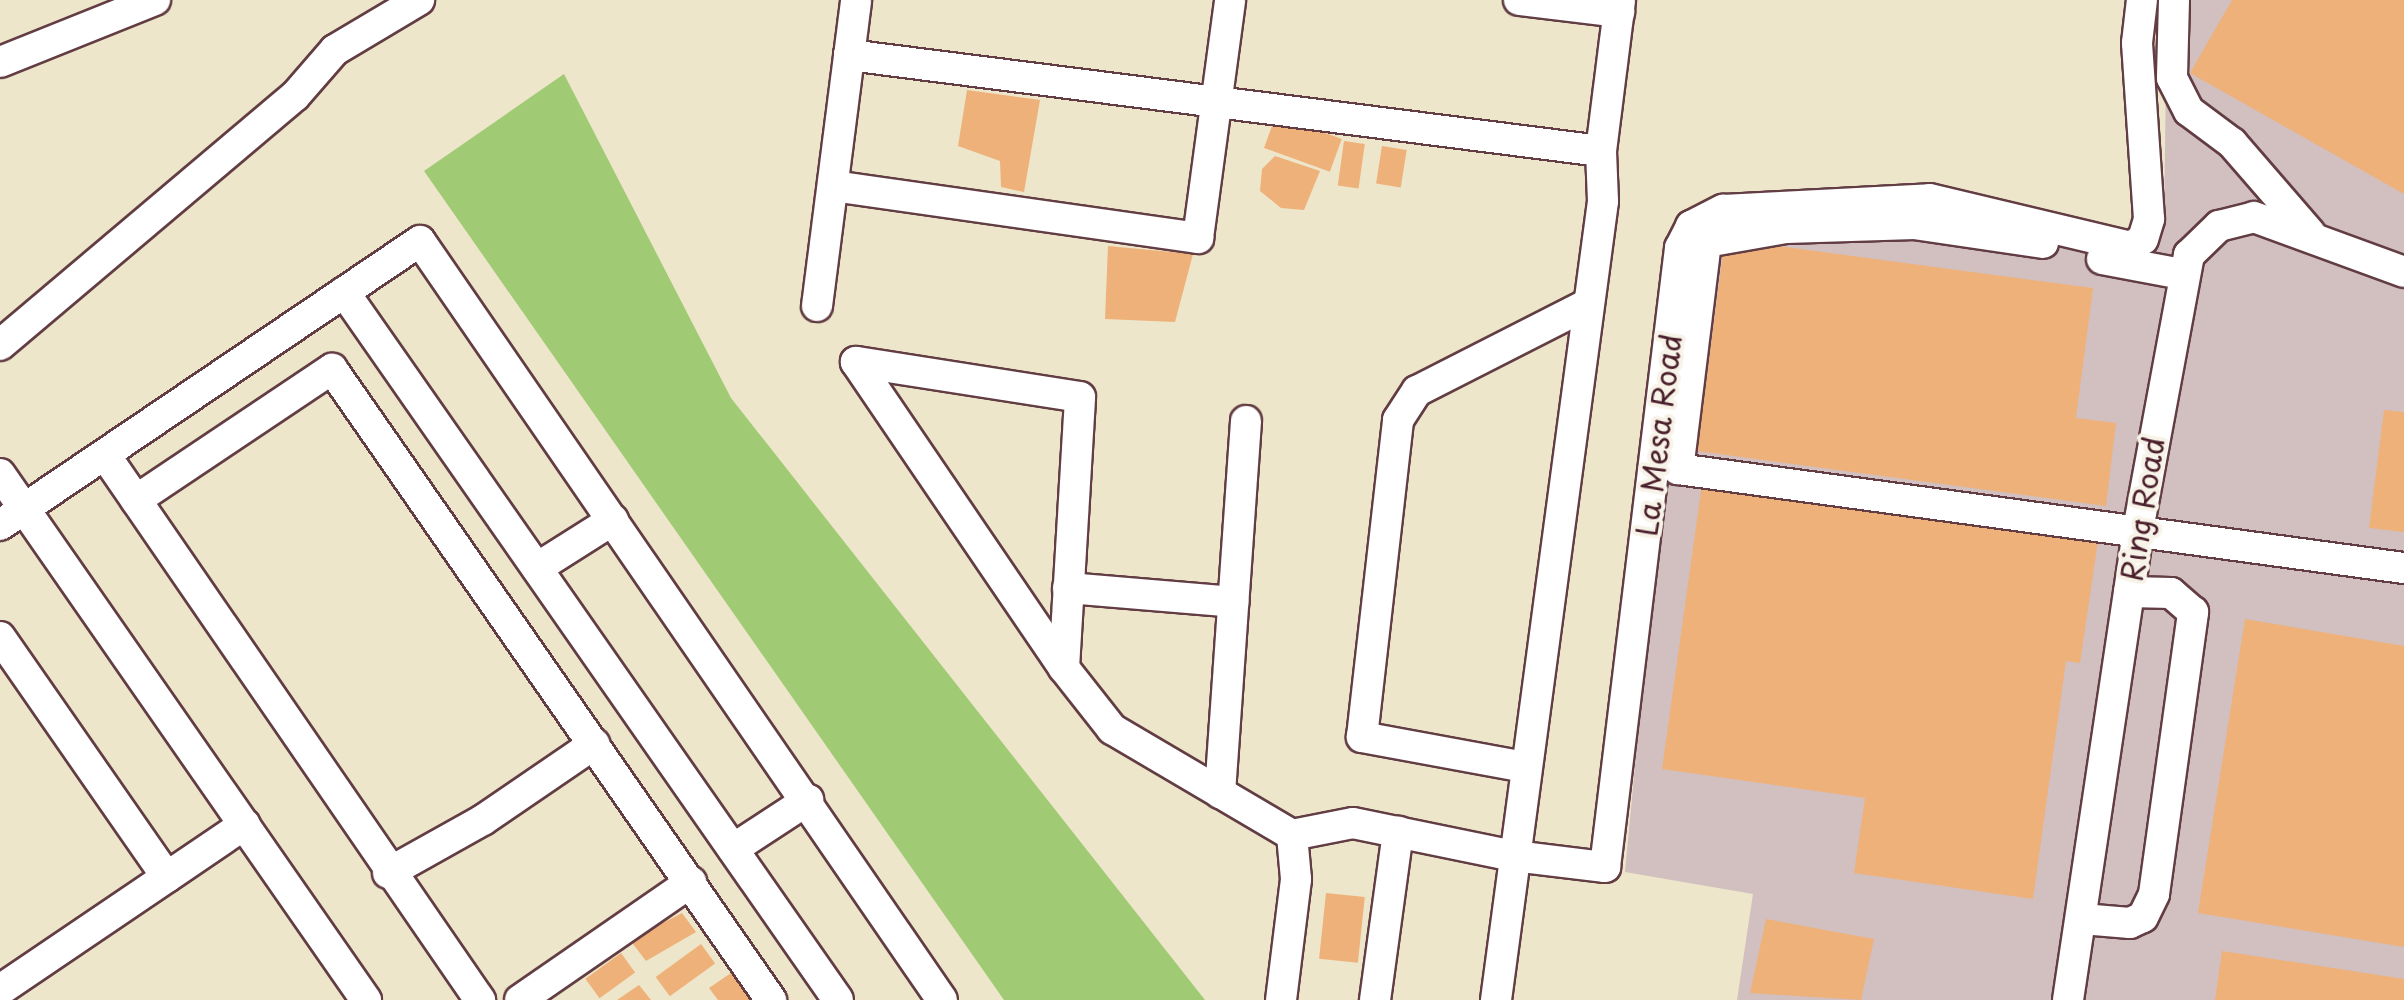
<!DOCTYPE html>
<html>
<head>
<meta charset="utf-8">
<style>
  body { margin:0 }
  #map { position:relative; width:2404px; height:1000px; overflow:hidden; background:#ede6ca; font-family:"Playpen Sans",sans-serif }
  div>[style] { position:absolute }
  .industrial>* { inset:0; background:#d2bfbf }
  .green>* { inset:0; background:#a1ca75 }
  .building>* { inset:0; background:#eeb17a; transform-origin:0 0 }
  .roads { filter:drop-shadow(2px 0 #623d43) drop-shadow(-2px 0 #623d43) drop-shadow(0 2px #623d43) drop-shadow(0 -2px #623d43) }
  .minor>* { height:30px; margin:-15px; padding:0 15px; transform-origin:15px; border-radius:15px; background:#fff }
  span { translate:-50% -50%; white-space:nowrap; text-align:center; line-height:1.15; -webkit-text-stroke:8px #f7f3e8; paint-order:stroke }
  .street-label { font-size:30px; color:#4a1f2b }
</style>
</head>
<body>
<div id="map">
  <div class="industrial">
    <div style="clip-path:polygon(2167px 0,2404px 0,2404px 1000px,1737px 1000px,1753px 894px,1625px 872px,1662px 480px,1695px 234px,1911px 205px,2144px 261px,2164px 224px)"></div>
  </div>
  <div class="green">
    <div style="clip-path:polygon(564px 74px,731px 398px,1205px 1000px,1004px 1000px,424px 171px)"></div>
  </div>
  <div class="building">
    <div style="clip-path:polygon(2232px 0,2404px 0,2404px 194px,2190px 73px)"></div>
    <div style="clip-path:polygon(967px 90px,1040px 100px,1024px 192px,1001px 187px,1000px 161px,958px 146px)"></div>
    <div style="left:1276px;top:115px;width:70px;height:35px;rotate:20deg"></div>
    <div style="left:1344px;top:141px;width:21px;height:45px;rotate:8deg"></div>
    <div style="left:1382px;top:146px;width:25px;height:38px;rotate:9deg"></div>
    <div style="clip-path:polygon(1275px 156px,1320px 171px,1304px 210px,1281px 208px,1260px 191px,1262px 169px)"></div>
    <div style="clip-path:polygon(1725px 239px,2093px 288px,2076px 418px,2116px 423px,2106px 506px,1697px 451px)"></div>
    <div style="clip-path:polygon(1108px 246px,1193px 254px,1175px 322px,1105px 319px)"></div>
    <div style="clip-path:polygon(2384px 410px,2404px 412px,2404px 532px,2369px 528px)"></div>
    <div style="clip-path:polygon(1702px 484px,2098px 541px,2080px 663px,2066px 661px,2033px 899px,1854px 873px,1865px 798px,1662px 769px)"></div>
    <div style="clip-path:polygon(2245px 619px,2404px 646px,2404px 947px,2198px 913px)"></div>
    <div style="left:1326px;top:893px;width:39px;height:66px;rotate:6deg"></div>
    <div style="clip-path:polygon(682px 913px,696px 932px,646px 961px,630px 940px)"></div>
    <div style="clip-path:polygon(1766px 919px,1874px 939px,1861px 1000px,1750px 993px)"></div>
    <div style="left:701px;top:944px;width:24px;height:56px;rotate:54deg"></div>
    <div style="clip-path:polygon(2222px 951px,2404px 979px,2404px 1000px,2215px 1000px)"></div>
    <div style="left:621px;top:953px;width:24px;height:44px;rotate:54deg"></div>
    <div style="clip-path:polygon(731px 973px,750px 1000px,718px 1000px,709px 988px)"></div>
    <div style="clip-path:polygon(639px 985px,651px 1000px,617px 1000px)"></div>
  </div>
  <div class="roads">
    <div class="minor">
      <div style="left:1519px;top:0;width:101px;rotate:6.8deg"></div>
      <div style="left:2174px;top:0;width:78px;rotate:91.5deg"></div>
      <div style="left:2172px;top:78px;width:37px;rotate:63deg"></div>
      <div style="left:2189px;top:111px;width:54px;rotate:36.7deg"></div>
      <div style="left:2232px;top:143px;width:119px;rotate:49.1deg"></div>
      <div style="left:849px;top:55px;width:758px;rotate:7.28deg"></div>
      <div style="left:0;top:62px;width:167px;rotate:-21.8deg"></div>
      <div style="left:833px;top:186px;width:369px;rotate:8.1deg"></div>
      <div style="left:1198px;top:238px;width:240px;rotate:-82.3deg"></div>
      <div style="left:2043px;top:243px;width:129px;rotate:-171.6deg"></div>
      <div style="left:1915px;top:224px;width:129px;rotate:178.2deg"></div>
      <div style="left:1786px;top:228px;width:81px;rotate:170.1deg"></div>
      <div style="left:1706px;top:242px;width:229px;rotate:97deg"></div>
      <div style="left:1678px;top:469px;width:733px;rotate:7.77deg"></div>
      <div style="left:2102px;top:259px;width:81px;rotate:10.6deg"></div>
      <div style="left:344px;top:292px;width:863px;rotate:55.09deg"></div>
      <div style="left:817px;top:306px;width:308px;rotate:-82.7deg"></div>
      <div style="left:0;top:345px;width:386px;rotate:-40.2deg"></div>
      <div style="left:295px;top:96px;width:61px;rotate:-49deg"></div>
      <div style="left:335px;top:50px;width:98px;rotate:-30.8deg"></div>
      <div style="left:105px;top:455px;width:662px;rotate:55.47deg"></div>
      <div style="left:0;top:474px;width:641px;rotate:55.17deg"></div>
      <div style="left:136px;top:500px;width:236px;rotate:-33.8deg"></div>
      <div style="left:332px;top:369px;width:769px;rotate:55.17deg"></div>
      <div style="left:0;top:525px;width:507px;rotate:-34.07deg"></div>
      <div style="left:420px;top:241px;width:921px;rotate:55.48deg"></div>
      <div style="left:537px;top:568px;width:90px;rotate:-32.3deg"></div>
      <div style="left:1068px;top:588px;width:166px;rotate:4.8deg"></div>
      <div style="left:0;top:637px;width:292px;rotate:55.2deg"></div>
      <div style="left:167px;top:877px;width:94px;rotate:-34.2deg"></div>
      <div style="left:1064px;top:668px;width:271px;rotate:-86.6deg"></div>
      <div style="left:1080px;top:397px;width:227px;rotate:-171.1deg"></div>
      <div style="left:856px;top:362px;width:370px;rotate:55.8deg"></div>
      <div style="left:1064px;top:668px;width:78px;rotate:51.8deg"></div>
      <div style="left:1112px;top:729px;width:209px;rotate:30.5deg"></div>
      <div style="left:1525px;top:767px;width:166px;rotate:-169.6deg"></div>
      <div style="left:1362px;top:737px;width:319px;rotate:-83.5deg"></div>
      <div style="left:1398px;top:420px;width:35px;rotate:-57deg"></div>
      <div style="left:1417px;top:391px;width:192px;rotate:-27deg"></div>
      <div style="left:1220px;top:793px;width:373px;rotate:-86deg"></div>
      <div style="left:733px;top:849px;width:90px;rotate:-33.2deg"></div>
      <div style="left:388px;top:873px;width:109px;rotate:-29.2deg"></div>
      <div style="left:483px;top:820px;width:135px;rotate:-34.4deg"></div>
      <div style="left:2082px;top:919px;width:48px;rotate:4.8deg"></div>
      <div style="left:2130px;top:923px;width:14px;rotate:-25deg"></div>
      <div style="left:2143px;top:917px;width:25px;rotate:-64deg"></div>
      <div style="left:2154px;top:894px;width:285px;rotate:-82.1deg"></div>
      <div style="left:2193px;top:612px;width:29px;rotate:-139deg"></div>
      <div style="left:2171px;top:593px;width:42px;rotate:-178.6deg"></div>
      <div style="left:0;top:990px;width:202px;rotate:-34.1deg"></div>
      <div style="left:520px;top:1000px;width:208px;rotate:-34.6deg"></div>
      <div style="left:1281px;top:1000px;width:122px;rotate:-82.9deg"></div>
      <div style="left:1296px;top:879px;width:44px;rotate:-95.2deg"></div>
      <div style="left:1292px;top:835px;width:62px;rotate:-11.1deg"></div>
      <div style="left:1353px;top:823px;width:164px;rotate:11.6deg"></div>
      <div style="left:1514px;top:856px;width:92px;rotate:6.9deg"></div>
      <div style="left:1605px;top:867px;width:624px;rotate:-83.09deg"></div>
      <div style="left:1680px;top:248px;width:25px;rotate:-63deg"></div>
      <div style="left:1691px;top:226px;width:36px;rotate:-27deg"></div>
      <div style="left:1723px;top:210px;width:207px;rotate:-3deg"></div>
      <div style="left:1930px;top:199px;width:207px;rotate:13.4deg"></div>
      <div style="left:2131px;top:247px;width:14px;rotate:-34deg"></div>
      <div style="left:2143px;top:239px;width:21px;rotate:-73deg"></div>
      <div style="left:2149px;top:219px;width:176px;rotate:-93.9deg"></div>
      <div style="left:2137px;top:43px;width:43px;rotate:-83.4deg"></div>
      <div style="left:1375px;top:1000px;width:170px;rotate:-82.2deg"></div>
      <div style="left:1496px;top:1000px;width:806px;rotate:-82.37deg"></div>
      <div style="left:1603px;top:201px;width:50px;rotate:-92.3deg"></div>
      <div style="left:1601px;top:151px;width:152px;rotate:-82.8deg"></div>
      <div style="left:2068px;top:1000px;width:475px;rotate:-81.5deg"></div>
      <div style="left:2138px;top:530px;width:280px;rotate:-79.5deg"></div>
      <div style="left:2189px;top:255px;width:42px;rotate:-44deg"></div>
      <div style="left:2219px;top:226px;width:36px;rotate:-14deg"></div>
      <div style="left:2254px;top:217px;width:160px;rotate:20.1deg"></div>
    </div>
  </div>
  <div class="street-label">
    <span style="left:1658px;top:435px;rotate:-83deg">La Mesa Road</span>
    <span style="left:2142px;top:509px;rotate:-81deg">Ring Road</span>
  </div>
</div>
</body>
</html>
